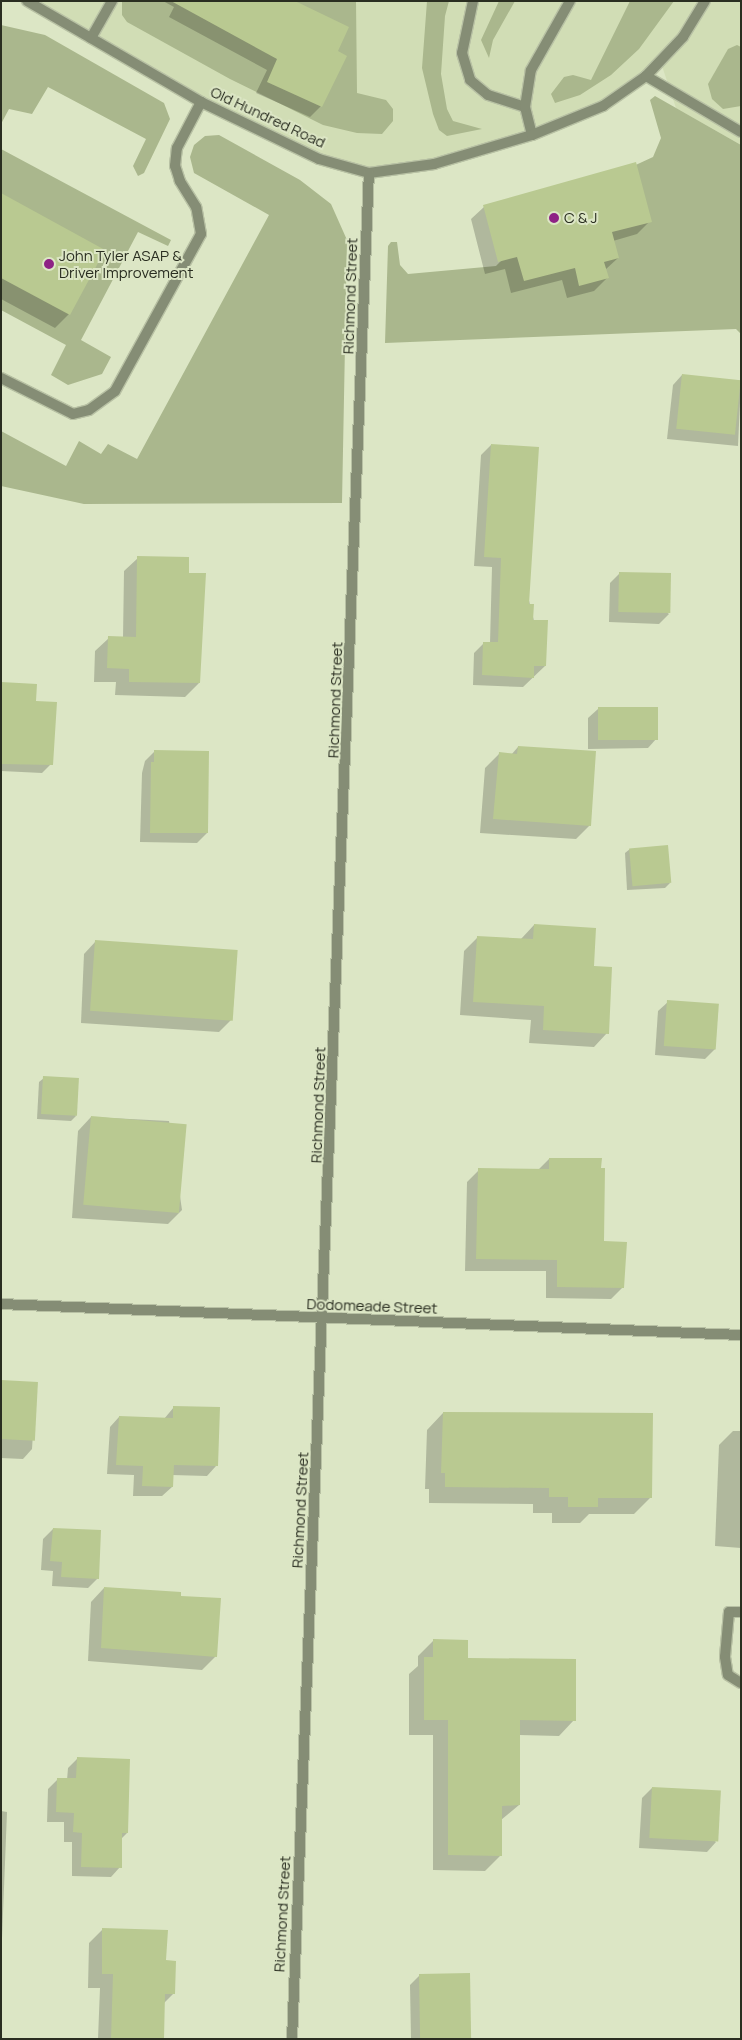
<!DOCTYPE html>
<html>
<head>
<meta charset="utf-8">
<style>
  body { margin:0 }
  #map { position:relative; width:742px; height:2040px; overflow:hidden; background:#dce6c5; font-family:Manrope,sans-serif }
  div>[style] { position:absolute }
  .built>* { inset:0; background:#d1ddb5 }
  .green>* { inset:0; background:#aab78d }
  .shadow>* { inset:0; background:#0003 }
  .building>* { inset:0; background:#b9c991; transform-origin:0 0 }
  .roads { filter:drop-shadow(1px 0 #b8c1a4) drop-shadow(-1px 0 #b8c1a4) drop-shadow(0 1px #b8c1a4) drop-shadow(0 -1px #b8c1a4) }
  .service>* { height:10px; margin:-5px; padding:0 5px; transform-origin:5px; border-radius:5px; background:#858d75 }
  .minor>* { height:10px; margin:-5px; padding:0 5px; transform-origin:5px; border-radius:5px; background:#858d75 }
  .dots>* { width:14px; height:14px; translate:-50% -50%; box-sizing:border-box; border:2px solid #dce6c5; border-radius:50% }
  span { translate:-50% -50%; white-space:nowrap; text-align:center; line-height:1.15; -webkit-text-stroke:4px #dce6c5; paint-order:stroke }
  .street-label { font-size:15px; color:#2a2e21 }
  .poi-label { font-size:15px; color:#2a2e21 }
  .left { translate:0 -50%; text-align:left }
  .frame { position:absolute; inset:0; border:2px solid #2a2e21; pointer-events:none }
</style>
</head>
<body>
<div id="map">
  <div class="built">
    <div style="clip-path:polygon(28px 1px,705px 1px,653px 69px,602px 106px,435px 163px,369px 173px,319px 159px,202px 102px)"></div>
    <div style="clip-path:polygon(707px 1px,741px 1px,741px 145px,676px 108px,661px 63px)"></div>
  </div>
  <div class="green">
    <div style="clip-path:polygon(122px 1px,356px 1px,357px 93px,386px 100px,393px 109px,393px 121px,382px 134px,357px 133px,323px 125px,230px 79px,127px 22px,122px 15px)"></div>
    <div style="clip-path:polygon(427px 1px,449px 1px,445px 16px,441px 74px,447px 109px,453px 121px,482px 129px,447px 136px,439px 130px,433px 114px,422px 68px)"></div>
    <div style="clip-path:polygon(499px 1px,515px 1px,493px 40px,489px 58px,481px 40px)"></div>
    <div style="clip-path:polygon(630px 1px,674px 1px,639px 49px,611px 75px,580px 95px,555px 103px,551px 94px,564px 77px,573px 75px,591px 80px)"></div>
    <div style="clip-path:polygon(1px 25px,45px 35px,164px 103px,170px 119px,144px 173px,138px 176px,133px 166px,146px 139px,48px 87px,32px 114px,9px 109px,1px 124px)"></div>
    <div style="clip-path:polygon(737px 45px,741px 47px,741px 106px,723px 109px,712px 99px,708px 84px,728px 49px)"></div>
    <div style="clip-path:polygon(655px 96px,741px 145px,741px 334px,736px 329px,385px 343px,388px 246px,391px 242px,397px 242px,400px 265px,408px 274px,496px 266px,562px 199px,653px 157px,661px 138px,650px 100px)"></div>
    <div style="clip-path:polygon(219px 135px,300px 180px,331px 204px,347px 240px,342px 503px,84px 504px,1px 486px,1px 431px,66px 466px,79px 441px,101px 454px,108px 444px,137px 459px,269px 215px,194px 173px,190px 157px,194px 145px,205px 136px)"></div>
    <div style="clip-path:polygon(1px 149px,171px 240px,168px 246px,138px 232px,81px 340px,111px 357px,102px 374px,68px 385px,51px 375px,66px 345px,1px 310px)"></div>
  </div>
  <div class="shadow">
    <div style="clip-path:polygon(163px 1px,296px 1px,336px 51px,321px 106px,310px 117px,256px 93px,267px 70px,169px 17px,174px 7px)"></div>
    <div style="clip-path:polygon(1px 195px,69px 314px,55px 328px,1px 299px)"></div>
    <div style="clip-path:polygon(484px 207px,650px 221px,637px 234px,613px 241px,618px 258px,605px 270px,607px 278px,594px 291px,567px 298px,562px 280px,511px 293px,505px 269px,485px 274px,471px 219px)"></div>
    <div style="clip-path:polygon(682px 375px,741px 381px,738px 446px,667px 439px,673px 385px)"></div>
    <div style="clip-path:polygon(491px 445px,545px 666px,523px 687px,473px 685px,474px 653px,484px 643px,490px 643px,492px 567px,474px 566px,481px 455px)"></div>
    <div style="clip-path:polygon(138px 558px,199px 683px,185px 697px,115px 695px,116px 682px,94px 682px,95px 651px,109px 638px,123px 638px,124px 571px)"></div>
    <div style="clip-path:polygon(620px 573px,669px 614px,659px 624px,609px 622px,610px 583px)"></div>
    <div style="clip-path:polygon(1px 683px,34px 702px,52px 763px,42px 773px,1px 771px)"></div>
    <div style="clip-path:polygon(598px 709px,657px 738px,648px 748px,588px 749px,588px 718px)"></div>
    <div style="clip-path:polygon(518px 747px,590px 825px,576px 839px,480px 833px,485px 768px,499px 754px,511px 755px)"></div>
    <div style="clip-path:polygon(155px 751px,207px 833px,197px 843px,140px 842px,142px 773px,145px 761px)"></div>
    <div style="clip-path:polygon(630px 849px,670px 883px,665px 888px,627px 890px,625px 853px)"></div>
    <div style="clip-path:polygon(534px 925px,607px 1033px,594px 1047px,529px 1043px,531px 1020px,460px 1015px,464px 951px,477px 938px,521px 939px)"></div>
    <div style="clip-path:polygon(96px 941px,231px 1020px,219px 1032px,81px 1023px,84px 954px)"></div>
    <div style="clip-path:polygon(668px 1002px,715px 1049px,705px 1059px,655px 1055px,658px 1011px)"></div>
    <div style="clip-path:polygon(44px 1078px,76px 1116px,71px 1121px,37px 1119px,39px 1082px)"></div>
    <div style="clip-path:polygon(91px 1117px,169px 1121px,182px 1210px,168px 1224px,72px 1218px,78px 1131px)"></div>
    <div style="clip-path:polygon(549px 1159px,602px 1242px,623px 1287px,611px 1299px,546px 1298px,546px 1271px,465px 1271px,467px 1182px,479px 1170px,538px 1170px)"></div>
    <div style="clip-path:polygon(1px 1381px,36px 1383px,32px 1449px,23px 1459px,1px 1458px)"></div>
    <div style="clip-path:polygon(174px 1407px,216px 1466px,207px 1476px,172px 1475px,172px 1487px,162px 1496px,133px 1496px,134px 1475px,107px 1474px,110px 1427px,119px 1417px,164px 1419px)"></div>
    <div style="clip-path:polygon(443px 1413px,651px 1497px,634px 1514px,589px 1514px,580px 1523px,552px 1523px,552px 1513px,533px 1513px,533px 1504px,429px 1503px,429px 1489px,425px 1489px,427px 1430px)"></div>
    <div style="clip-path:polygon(733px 1431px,741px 1431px,741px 1548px,715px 1546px,719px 1445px)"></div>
    <div style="clip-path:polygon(53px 1529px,98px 1578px,88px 1588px,52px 1586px,53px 1571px,41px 1570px,43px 1539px)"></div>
    <div style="clip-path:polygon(104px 1588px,180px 1597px,216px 1656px,202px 1670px,88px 1661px,91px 1602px)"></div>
    <div style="clip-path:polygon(433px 1641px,574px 1720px,559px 1736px,519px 1735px,519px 1805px,501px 1820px,501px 1855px,485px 1871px,433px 1870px,433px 1735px,409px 1735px,409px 1674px,418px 1666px,418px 1656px)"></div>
    <div style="clip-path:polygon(77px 1759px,127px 1833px,121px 1839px,120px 1867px,111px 1877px,72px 1876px,72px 1842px,64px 1842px,64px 1822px,47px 1822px,48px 1789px,58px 1779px,67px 1780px,68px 1768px)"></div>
    <div style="clip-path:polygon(652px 1788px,716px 1842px,707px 1852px,639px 1848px,642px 1798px)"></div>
    <div style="clip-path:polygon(1px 1811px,7px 1812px,1px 1964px)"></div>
    <div style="clip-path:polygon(103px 1929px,165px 1962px,174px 1993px,164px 2003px,163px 2039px,98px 2039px,100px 1988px,88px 1988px,89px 1943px)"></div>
    <div style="clip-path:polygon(420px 1975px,469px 2039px,411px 2039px,410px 1985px)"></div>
  </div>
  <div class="building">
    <div style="clip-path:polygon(171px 1px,295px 1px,349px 27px,338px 51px,347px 56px,322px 107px,267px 82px,277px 59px)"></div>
    <div style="clip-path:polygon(636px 162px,652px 222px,612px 232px,619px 258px,604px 262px,609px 278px,579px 286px,575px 268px,524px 281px,517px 257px,498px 262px,483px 205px)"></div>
    <div style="clip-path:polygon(1px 193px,105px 250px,70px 315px,1px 278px)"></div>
    <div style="left:682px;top:374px;width:59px;height:55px;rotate:6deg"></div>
    <div style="clip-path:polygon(491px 444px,539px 447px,529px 604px,534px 604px,533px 620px,548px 620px,546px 666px,534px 666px,534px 678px,482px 675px,483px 642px,498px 642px,501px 558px,484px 557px)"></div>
    <div style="clip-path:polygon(137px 556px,189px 557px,189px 573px,206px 573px,200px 683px,129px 682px,129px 669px,107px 668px,108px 636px,136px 637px)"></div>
    <div style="left:619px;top:572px;width:52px;height:40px;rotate:1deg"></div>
    <div style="clip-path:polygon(1px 682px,37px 684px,36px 701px,57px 702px,53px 765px,1px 764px)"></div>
    <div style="left:598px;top:707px;width:60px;height:33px"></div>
    <div style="clip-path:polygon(518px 746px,596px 751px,591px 826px,493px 819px,499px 752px,517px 754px)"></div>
    <div style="clip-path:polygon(154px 750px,209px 751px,208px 833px,150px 833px,151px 762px,154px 762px)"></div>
    <div style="left:668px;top:845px;width:38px;height:39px;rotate:85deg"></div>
    <div style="clip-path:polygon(534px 924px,596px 928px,594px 966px,612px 967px,609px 1034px,543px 1030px,544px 1006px,473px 1002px,477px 936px,533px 939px)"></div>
    <div style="left:95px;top:940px;width:143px;height:71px;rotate:4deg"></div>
    <div style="left:667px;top:1000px;width:52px;height:46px;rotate:4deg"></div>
    <div style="left:43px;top:1076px;width:36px;height:38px;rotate:3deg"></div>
    <div style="left:91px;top:1116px;width:96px;height:89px;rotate:5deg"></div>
    <div style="clip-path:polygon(549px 1158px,602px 1158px,601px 1168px,605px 1168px,604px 1241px,627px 1242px,624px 1288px,557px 1287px,557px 1260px,476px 1259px,478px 1168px,549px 1169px)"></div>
    <div style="left:1px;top:1380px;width:37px;height:59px;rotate:3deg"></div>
    <div style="clip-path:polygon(173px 1406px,220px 1407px,218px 1466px,174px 1465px,173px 1487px,142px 1486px,143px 1466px,116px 1465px,119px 1416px,173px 1418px)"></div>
    <div style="clip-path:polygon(443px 1412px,653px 1413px,652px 1498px,598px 1498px,598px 1507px,568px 1507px,568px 1497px,549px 1497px,549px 1488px,445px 1487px,445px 1473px,441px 1473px)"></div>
    <div style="clip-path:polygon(53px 1528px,101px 1530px,99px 1579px,61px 1577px,62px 1562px,50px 1561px)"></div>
    <div style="clip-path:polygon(104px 1587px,181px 1592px,181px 1596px,221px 1598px,217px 1657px,101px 1648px)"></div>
    <div style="clip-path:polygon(433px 1639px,468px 1640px,468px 1658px,576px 1659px,576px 1721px,520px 1720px,520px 1805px,502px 1806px,502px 1856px,448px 1855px,448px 1720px,424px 1720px,424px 1657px,433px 1657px)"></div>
    <div style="clip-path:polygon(77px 1757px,130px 1759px,128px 1833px,122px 1833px,122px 1868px,81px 1867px,82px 1833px,73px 1832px,74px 1813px,56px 1812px,57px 1778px,76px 1778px)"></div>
    <div style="left:652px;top:1787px;width:69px;height:51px;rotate:3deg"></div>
    <div style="clip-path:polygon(102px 1928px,168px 1930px,166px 1960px,176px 1961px,175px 1994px,165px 1994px,164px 2039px,111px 2039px,113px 1974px,102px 1974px)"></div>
    <div style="left:470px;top:1973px;width:66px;height:51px;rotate:89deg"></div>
  </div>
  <div class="roads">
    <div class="service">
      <div style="left:473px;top:1px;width:53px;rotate:101.9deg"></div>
      <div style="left:462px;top:53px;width:28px;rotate:73deg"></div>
      <div style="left:470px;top:80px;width:23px;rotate:40deg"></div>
      <div style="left:488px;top:95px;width:39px;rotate:18deg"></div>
      <div style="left:91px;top:38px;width:43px;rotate:-60.4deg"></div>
      <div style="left:646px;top:76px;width:110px;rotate:30.5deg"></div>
      <div style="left:532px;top:135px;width:29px;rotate:-104deg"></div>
      <div style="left:525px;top:107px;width:37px;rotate:-81deg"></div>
      <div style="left:531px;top:70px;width:79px;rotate:-60.5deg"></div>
      <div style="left:1px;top:378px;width:80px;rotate:26.6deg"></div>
      <div style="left:73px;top:414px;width:16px;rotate:-14deg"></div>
      <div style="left:89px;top:410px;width:32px;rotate:-36deg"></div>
      <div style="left:115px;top:391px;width:179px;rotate:-61.3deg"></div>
      <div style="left:201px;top:234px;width:27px;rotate:-100deg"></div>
      <div style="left:196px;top:207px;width:31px;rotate:-122deg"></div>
      <div style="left:180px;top:181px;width:16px;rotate:-108deg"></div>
      <div style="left:175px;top:166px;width:18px;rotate:-84deg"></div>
      <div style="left:177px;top:148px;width:52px;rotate:-62.4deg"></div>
      <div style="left:741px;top:1612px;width:12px;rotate:180deg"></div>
      <div style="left:729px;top:1612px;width:45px;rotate:95.1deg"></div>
      <div style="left:725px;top:1657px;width:18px;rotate:81deg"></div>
      <div style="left:728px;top:1675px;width:15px;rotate:32deg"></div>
    </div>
    <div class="minor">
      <div style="left:27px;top:1px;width:201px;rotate:30.1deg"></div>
      <div style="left:201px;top:102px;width:131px;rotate:25.8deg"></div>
      <div style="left:319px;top:159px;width:52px;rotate:15.6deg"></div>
      <div style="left:369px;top:173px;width:66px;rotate:-7.9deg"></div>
      <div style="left:434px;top:164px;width:102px;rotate:-16.5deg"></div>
      <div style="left:532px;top:135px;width:77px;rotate:-22.2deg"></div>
      <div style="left:603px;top:106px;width:52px;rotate:-34.9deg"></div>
      <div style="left:646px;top:76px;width:54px;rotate:-46.5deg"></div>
      <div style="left:683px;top:37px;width:42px;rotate:-58.6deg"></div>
      <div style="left:1px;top:1304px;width:741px;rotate:2.4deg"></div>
      <div style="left:292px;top:2039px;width:1868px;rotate:-87.64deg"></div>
    </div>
  </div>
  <div class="dots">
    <div style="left:554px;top:218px;background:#8e2285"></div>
    <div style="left:49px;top:264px;background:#8e2285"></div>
  </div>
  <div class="street-label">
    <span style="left:268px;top:117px;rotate:25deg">Old Hundred Road</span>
    <span style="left:350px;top:296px;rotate:-88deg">Richmond Street</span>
    <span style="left:335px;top:700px;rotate:-88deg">Richmond Street</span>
    <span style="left:318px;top:1105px;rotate:-88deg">Richmond Street</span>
    <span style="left:372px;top:1306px;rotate:2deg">Dodomeade Street</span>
    <span style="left:300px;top:1510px;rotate:-87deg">Richmond Street</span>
    <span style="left:282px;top:1914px;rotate:-87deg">Richmond Street</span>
  </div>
  <div class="poi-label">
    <span class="left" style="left:564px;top:218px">C &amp; J</span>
    <span class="left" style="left:59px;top:264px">John Tyler ASAP &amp;<br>Driver Improvement</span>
  </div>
  <div class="frame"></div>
</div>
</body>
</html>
